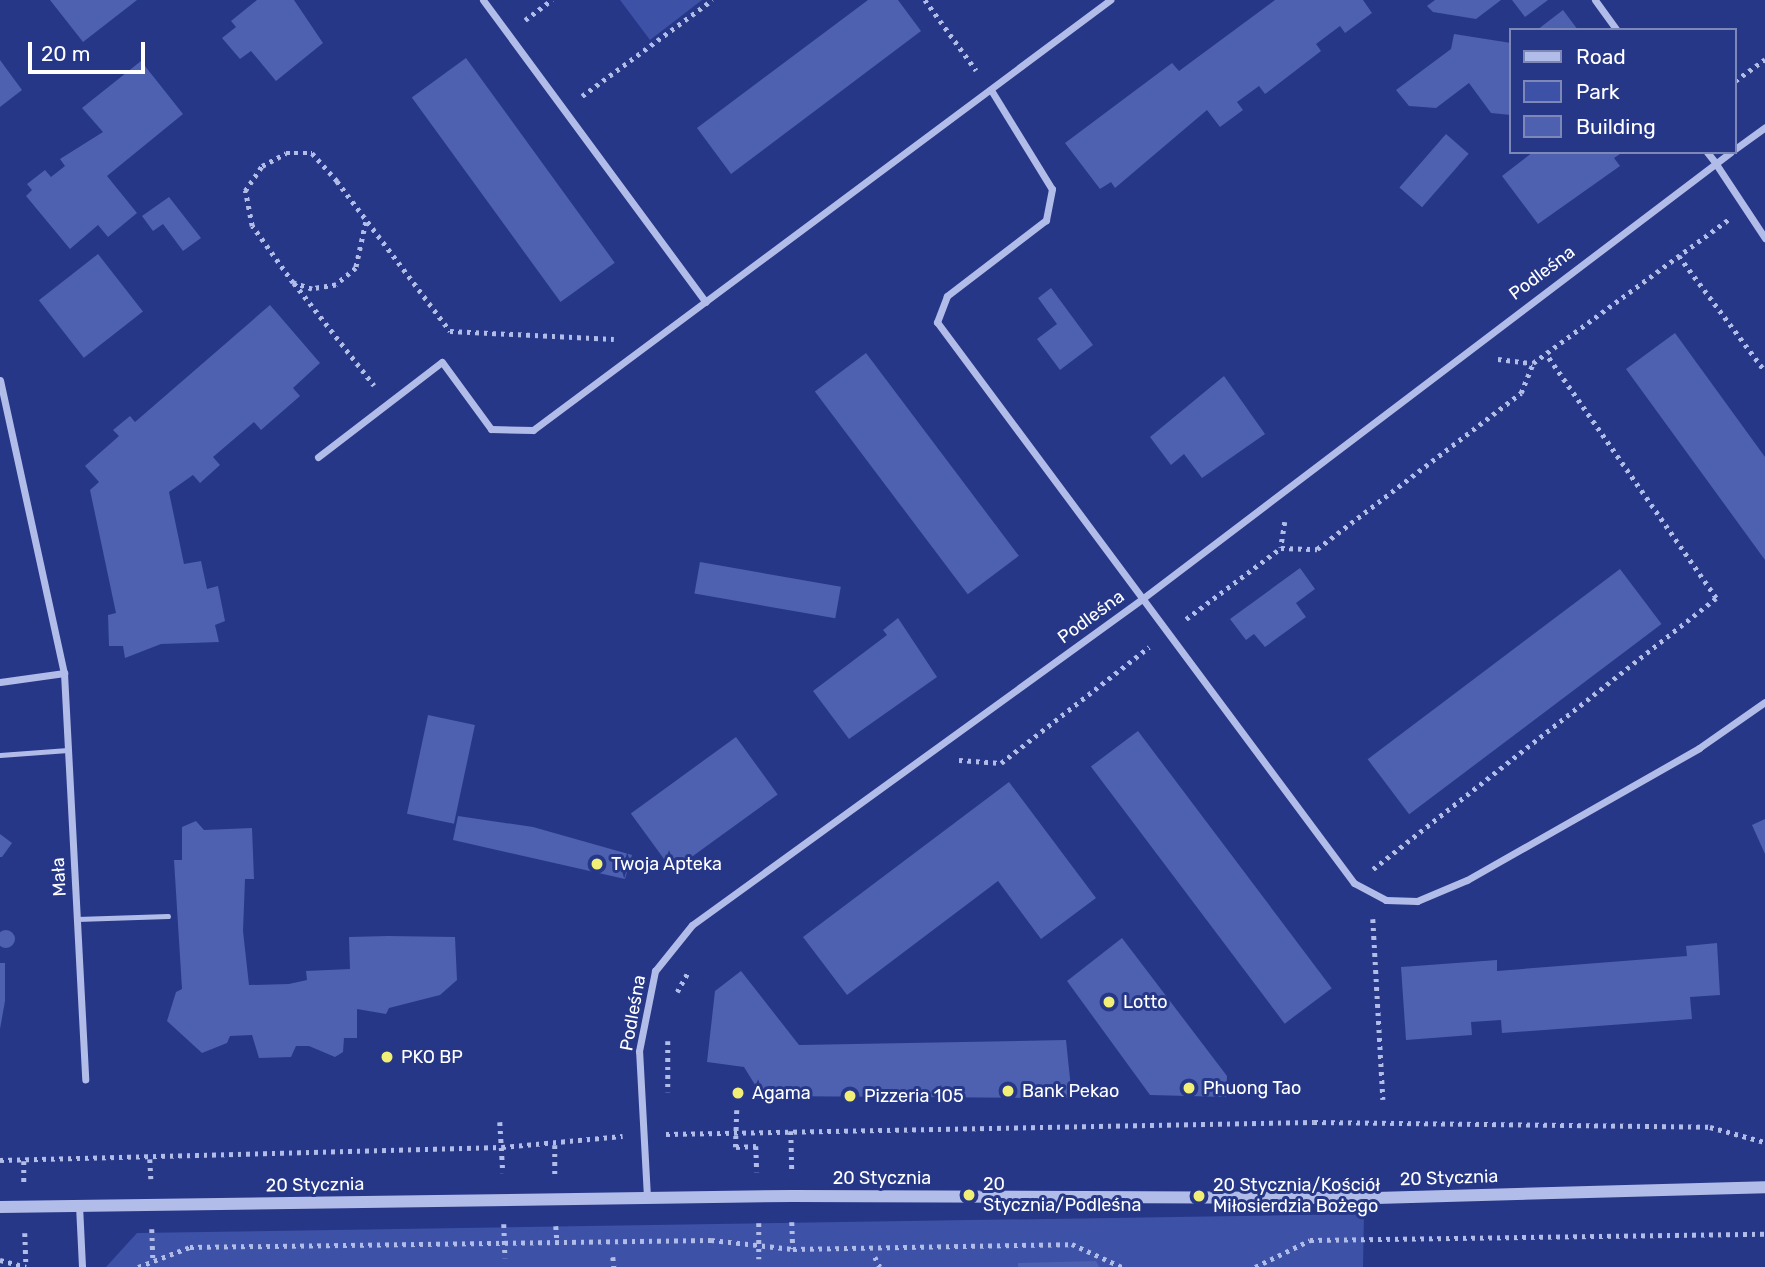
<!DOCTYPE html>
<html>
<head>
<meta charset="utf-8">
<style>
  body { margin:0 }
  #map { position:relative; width:1765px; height:1267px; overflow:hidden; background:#263788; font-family:Rubik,sans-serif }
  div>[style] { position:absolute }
  .green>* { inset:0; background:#3d51a7 }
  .building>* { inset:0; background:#4e60b0; transform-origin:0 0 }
  .round { border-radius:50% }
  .path>* { height:4.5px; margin-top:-2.25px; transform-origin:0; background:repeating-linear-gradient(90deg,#b2bce9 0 3.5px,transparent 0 8.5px) }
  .service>* { height:5px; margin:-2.5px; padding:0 2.5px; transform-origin:2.5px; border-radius:2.5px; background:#b2bce9 }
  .minor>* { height:7px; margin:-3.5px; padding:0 3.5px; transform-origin:3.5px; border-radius:3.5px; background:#b2bce9 }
  .tertiary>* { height:12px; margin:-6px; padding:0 6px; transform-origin:6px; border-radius:6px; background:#b2bce9 }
  .dots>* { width:19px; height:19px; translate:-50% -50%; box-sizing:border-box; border:4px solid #263788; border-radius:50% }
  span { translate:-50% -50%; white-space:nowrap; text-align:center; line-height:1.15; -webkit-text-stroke:6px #263788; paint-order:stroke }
  .street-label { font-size:18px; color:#fff }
  .poi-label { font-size:18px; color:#fff }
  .left { translate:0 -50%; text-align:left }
  .legend { position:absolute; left:1509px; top:28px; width:228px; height:126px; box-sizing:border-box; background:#263788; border:2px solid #7d87b8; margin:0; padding:9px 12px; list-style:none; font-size:21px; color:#fff }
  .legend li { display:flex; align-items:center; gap:14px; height:35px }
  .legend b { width:35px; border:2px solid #7d87b8 }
  .scale { position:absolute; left:28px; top:42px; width:117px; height:32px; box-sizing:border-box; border:4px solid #fff; border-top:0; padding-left:9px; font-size:21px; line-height:24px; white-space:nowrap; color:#fff; -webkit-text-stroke:5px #263788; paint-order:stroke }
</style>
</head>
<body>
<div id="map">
  <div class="green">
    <div style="clip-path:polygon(620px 0,702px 0,650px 40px)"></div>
    <div style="clip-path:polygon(1364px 1214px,1363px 1267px,106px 1267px,137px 1233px)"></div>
  </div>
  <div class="building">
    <div style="clip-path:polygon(50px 0,137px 0,83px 42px)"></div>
    <div style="clip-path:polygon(257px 0,294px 0,323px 43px,276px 81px,251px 51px,240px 59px,222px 38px,236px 27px,231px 21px)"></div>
    <div style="clip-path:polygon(868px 0,898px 0,921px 31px,731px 174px,697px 128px)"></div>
    <div style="clip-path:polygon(1275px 0,1363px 0,1372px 13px,1345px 33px,1340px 26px,1316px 44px,1321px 51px,1265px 94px,1259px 86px,1237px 102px,1243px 110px,1220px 127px,1207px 110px,1115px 188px,1111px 182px,1100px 189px,1065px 143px,1172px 63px,1179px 71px)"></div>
    <div style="clip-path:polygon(1435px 0,1501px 0,1476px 19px,1433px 12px,1427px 6px)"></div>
    <div style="clip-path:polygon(1512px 0,1548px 0,1525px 17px)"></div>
    <div style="clip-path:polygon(1563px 10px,1578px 30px,1537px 30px)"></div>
    <div style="clip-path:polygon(1454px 34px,1511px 43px,1511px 115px,1491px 113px,1469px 83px,1436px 108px,1409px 106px,1396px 90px,1451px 49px)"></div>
    <div style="left:466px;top:58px;width:253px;height:67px;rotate:54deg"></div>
    <div style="clip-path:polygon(0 60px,22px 90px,0 107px)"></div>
    <div style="clip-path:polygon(141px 61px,183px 114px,107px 176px,137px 213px,108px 237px,98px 225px,70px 249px,26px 196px,32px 190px,27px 184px,45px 170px,51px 177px,65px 166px,60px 159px,103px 132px,82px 108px)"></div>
    <div style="left:1446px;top:134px;width:30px;height:71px;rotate:41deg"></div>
    <div style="clip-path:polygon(1533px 152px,1623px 152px,1614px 158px,1620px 166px,1538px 224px,1502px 176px)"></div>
    <div style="clip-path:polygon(169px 197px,201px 238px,183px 251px,163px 224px,153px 231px,142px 216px)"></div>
    <div style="left:98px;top:254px;width:73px;height:75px;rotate:52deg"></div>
    <div style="clip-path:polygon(1051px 288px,1093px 345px,1060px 370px,1037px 339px,1057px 324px,1038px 298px)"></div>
    <div style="clip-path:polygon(270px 305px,320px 363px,293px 388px,300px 396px,261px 430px,254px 422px,213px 457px,220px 465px,200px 483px,193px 475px,169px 492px,184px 564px,201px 561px,207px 589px,218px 586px,225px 621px,215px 625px,219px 642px,161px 644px,125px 658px,123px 646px,109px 646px,108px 615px,116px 613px,90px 490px,99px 482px,85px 466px,119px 436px,113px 430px,130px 416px,135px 422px)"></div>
    <div style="clip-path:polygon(1675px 333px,1765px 457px,1765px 560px,1626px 369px)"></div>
    <div style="left:866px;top:353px;width:254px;height:64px;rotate:53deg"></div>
    <div style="clip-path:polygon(1224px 376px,1265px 434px,1202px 478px,1184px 454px,1171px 465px,1150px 437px)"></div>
    <div style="left:700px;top:562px;width:143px;height:32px;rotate:10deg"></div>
    <div style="clip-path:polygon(1300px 568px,1315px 589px,1296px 603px,1306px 617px,1265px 647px,1254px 634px,1246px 640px,1230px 619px)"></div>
    <div style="left:1620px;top:569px;width:69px;height:316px;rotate:53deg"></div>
    <div style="clip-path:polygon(898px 618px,937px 677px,849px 739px,813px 691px,887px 635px,883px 630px)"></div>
    <div style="left:428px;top:715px;width:48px;height:101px;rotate:12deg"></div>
    <div style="left:1138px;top:731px;width:322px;height:59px;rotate:53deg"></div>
    <div style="left:736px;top:737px;width:71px;height:130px;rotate:54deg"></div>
    <div style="clip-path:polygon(1009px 782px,1096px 898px,1041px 939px,998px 881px,847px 995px,803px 937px)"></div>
    <div style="clip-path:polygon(458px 816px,533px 827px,632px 855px,625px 879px,453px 840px)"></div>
    <div style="clip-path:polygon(1765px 819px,1765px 854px,1752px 825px)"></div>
    <div style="clip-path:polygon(196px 821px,204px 830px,252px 828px,254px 879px,245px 879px,243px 931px,249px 985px,289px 984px,307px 980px,306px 971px,350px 969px,349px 937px,388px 936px,455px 937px,457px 980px,440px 995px,389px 1008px,386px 1014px,357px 1009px,357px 1038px,344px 1038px,343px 1052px,335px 1057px,309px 1046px,296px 1046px,291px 1057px,259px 1058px,252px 1035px,230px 1036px,227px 1043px,202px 1053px,167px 1021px,176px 992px,182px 989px,174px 860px,182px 860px,182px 827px)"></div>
    <div style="clip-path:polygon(0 834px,12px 843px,2px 857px,0 857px)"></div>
    <div class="round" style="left:-3px;top:930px;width:18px;height:18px"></div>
    <div style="clip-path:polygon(1122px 938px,1227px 1076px,1226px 1097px,1150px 1095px,1067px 981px)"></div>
    <div style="clip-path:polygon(1717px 943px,1720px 995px,1690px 997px,1692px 1019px,1502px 1033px,1501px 1020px,1471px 1022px,1472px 1035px,1406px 1040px,1401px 967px,1497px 960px,1497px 971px,1687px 956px,1686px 946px)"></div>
    <div style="clip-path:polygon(0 963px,5px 963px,5px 1001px,0 1029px)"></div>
    <div style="clip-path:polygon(741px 971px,799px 1045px,1066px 1040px,1072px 1098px,762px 1096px,744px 1067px,707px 1062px,715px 991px)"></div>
    <div style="clip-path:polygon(1096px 1261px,1099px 1267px,1018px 1267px,1018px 1263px)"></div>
  </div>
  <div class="path">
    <div style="left:925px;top:0;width:87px;rotate:53.9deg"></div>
    <div style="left:525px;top:20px;width:34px;rotate:-37deg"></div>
    <div style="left:1735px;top:81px;width:37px;rotate:-36deg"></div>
    <div style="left:582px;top:96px;width:162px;rotate:-36.4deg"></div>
    <div style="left:366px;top:222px;width:47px;rotate:102.3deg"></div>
    <div style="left:356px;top:268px;width:26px;rotate:140deg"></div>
    <div style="left:336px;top:285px;width:24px;rotate:171deg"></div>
    <div style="left:312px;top:289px;width:20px;rotate:-162deg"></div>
    <div style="left:293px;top:283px;width:70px;rotate:-125.7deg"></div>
    <div style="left:252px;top:226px;width:36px;rotate:-101deg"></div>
    <div style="left:245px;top:191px;width:30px;rotate:-56deg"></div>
    <div style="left:262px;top:166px;width:27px;rotate:-28deg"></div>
    <div style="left:286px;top:153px;width:26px"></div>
    <div style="left:312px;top:153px;width:38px;rotate:48deg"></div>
    <div style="left:337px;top:181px;width:188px;rotate:53deg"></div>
    <div style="left:450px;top:331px;width:164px;rotate:2.8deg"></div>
    <div style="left:1679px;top:256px;width:144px;rotate:53.2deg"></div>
    <div style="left:294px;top:283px;width:130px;rotate:51.9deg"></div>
    <div style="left:1498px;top:359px;width:35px;rotate:7deg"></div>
    <div style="left:1285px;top:522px;width:26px;rotate:99deg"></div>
    <div style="left:1281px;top:548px;width:36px;rotate:2deg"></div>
    <div style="left:1317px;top:549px;width:257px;rotate:-37.4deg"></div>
    <div style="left:1521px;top:393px;width:32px;rotate:-68deg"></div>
    <div style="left:1533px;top:363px;width:242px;rotate:-36.3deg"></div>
    <div style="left:1186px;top:619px;width:119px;rotate:-36.8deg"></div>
    <div style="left:959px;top:760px;width:42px;rotate:4.1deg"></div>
    <div style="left:1001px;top:763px;width:188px;rotate:-38.1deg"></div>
    <div style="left:1373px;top:869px;width:437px;rotate:-38.3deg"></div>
    <div style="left:1716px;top:598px;width:297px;rotate:-124.9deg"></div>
    <div style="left:1373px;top:919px;width:181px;rotate:86.8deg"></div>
    <div style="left:677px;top:992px;width:23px;rotate:-61deg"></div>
    <div style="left:668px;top:1041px;width:51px;rotate:90deg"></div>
    <div style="left:737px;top:1110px;width:37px;rotate:92deg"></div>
    <div style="left:736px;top:1147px;width:20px;rotate:-3deg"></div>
    <div style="left:756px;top:1146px;width:26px;rotate:88deg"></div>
    <div style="left:500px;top:1122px;width:51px;rotate:86.6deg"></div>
    <div style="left:791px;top:1131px;width:41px;rotate:88.6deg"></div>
    <div style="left:666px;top:1134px;width:648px;rotate:-1.06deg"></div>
    <div style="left:1314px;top:1122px;width:396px;rotate:0.7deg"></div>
    <div style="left:1710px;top:1127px;width:57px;rotate:15.3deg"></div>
    <div style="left:555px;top:1145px;width:30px;rotate:90deg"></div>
    <div style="left:150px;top:1159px;width:20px;rotate:87deg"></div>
    <div style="left:0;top:1160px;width:502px;rotate:-1.48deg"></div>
    <div style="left:502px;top:1147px;width:121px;rotate:-5.2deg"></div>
    <div style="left:24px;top:1161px;width:21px;rotate:90deg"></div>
    <div style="left:792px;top:1222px;width:27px;rotate:88deg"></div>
    <div style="left:759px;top:1223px;width:36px;rotate:90deg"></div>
    <div style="left:504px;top:1224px;width:34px;rotate:88deg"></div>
    <div style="left:556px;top:1226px;width:16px;rotate:86deg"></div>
    <div style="left:152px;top:1229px;width:31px;rotate:88deg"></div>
    <div style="left:25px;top:1233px;width:34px;rotate:88deg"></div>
    <div style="left:613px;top:1257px;width:10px;rotate:84deg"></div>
    <div style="left:875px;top:1257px;width:11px;rotate:63deg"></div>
    <div style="left:0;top:1260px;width:27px;rotate:15deg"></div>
    <div style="left:138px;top:1267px;width:56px;rotate:-21deg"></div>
    <div style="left:190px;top:1247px;width:521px;rotate:-0.77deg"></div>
    <div style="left:711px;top:1240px;width:82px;rotate:6.3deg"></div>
    <div style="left:793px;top:1249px;width:279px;rotate:-1deg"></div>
    <div style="left:1072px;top:1244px;width:55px;rotate:24.7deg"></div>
    <div style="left:1255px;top:1267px;width:61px;rotate:-26.1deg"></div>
    <div style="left:1310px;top:1240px;width:455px;rotate:-0.8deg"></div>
  </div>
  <div class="service">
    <div style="left:0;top:755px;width:68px;rotate:-4.2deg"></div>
    <div style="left:77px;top:919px;width:91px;rotate:-1.9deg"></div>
  </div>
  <div class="minor">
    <div style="left:483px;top:0;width:375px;rotate:53.6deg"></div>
    <div style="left:1595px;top:0;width:37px;rotate:54deg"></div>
    <div style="left:991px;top:90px;width:116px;rotate:58.4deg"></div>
    <div style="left:1052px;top:189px;width:32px;rotate:101deg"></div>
    <div style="left:1046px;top:220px;width:125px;rotate:142.5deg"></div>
    <div style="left:947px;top:296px;width:28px;rotate:111deg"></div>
    <div style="left:937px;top:322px;width:699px;rotate:53.38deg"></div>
    <div style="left:1354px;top:883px;width:36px;rotate:28deg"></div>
    <div style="left:1386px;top:900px;width:31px;rotate:2deg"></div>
    <div style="left:1417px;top:901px;width:54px;rotate:-22.8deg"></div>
    <div style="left:1467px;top:880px;width:267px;rotate:-29.6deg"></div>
    <div style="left:1699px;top:748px;width:80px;rotate:-34.9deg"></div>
    <div style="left:1735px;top:149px;width:37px;rotate:-36deg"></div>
    <div style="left:1707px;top:152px;width:16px;rotate:52deg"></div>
    <div style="left:1716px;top:164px;width:89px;rotate:56.5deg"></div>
    <div style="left:0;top:380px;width:300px;rotate:77.7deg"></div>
    <div style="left:64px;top:673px;width:407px;rotate:87deg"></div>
    <div style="left:318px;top:457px;width:156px;rotate:-37.5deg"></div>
    <div style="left:442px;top:362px;width:83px;rotate:53.8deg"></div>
    <div style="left:491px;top:429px;width:42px;rotate:1.4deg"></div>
    <div style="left:533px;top:430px;width:720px;rotate:-36.69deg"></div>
    <div style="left:0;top:682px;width:65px;rotate:-8deg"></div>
    <div style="left:647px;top:1197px;width:146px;rotate:-93.1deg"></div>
    <div style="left:639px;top:1051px;width:82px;rotate:-78.7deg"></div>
    <div style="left:655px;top:971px;width:59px;rotate:-51.2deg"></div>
    <div style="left:692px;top:925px;width:556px;rotate:-35.92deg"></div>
    <div style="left:1142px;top:599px;width:739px;rotate:-37.2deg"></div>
    <div style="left:79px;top:1205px;width:62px;rotate:87.2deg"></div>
  </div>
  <div class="tertiary">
    <div style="left:0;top:1207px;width:792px;rotate:-0.8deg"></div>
    <div style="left:792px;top:1196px;width:584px;rotate:0.2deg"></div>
    <div style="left:1376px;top:1198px;width:389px;rotate:-1.6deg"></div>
  </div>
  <div class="dots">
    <div style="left:597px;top:864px;background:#f2ef76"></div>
    <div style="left:1109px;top:1002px;background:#f2ef76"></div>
    <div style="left:387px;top:1057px;background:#f2ef76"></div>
    <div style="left:1189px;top:1088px;background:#f2ef76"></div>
    <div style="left:1008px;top:1091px;background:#f2ef76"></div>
    <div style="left:738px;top:1093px;background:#f2ef76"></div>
    <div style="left:850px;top:1096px;background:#f2ef76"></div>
    <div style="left:969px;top:1195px;background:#f2ef76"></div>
    <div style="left:1199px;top:1196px;background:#f2ef76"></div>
  </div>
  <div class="street-label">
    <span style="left:1542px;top:273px;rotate:-37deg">Podleśna</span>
    <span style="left:1091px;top:617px;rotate:-36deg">Podleśna</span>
    <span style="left:59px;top:877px;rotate:-93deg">Mała</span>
    <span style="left:633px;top:1013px;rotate:-80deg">Podleśna</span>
    <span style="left:882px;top:1178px">20 Stycznia</span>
    <span style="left:1449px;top:1178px;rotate:-2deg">20 Stycznia</span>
    <span style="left:315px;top:1185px;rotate:-1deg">20 Stycznia</span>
  </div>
  <div class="poi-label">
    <span class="left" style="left:611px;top:864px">Twoja Apteka</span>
    <span class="left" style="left:1123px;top:1002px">Lotto</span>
    <span class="left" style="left:401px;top:1057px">PKO BP</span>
    <span class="left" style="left:1203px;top:1088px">Phuong Tao</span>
    <span class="left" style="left:1022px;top:1091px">Bank Pekao</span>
    <span class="left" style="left:752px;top:1093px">Agama</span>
    <span class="left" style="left:864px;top:1096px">Pizzeria 105</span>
    <span class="left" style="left:983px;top:1195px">20<br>Stycznia/Podleśna</span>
    <span class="left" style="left:1213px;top:1196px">20 Stycznia/Kościół<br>Miłosierdzia Bożego</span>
  </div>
  <ul class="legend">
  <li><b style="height:9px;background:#b2bce9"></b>Road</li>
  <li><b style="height:19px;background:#3d51a7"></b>Park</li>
  <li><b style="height:19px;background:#4e60b0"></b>Building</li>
  </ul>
  <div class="scale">20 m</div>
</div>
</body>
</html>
